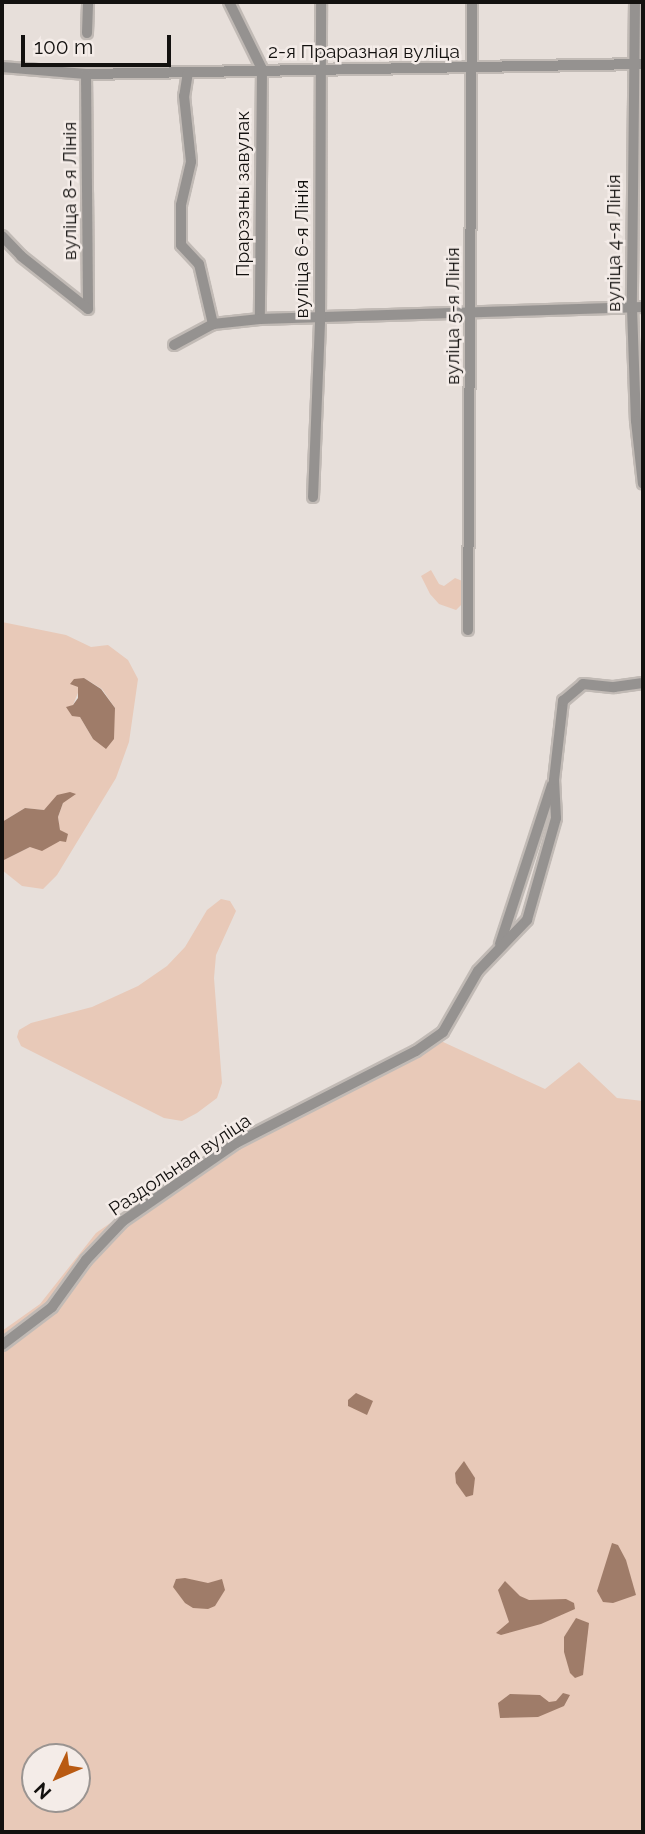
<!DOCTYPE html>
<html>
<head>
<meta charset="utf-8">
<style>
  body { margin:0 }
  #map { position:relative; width:645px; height:1834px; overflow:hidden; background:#e7dfda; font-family:Raleway,sans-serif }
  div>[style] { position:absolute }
  .green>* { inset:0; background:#e8c9b8 }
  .water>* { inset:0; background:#9f7c69 }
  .roads { filter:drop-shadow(2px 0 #c1bab5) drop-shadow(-2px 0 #c1bab5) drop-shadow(0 2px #c1bab5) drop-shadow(0 -2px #c1bab5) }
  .minor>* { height:10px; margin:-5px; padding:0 5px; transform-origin:5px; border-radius:5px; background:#959290 }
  span { translate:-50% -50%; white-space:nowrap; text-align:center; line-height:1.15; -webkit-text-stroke:5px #f4ece8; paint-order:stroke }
  .street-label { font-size:19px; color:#13110f }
  .frame { position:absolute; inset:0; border:4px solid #13110f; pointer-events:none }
  .north { position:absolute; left:21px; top:1743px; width:70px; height:70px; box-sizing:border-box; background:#f4ece8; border:2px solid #9a9491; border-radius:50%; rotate:226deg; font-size:19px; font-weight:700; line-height:28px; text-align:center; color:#13110f }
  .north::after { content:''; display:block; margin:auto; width:24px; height:32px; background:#b95a12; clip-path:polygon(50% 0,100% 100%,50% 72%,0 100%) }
  .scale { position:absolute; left:21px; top:35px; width:150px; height:32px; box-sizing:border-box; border:4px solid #13110f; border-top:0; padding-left:9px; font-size:21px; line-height:24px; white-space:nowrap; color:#13110f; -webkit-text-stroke:5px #f4ece8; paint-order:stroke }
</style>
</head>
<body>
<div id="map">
  <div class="green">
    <div style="clip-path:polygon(431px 570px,439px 584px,444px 586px,455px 578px,465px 582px,463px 603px,456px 610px,439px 604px,430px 594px,421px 576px)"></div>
    <div style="clip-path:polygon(evenodd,2px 622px,66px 635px,91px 647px,108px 645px,128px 660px,138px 679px,129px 742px,116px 778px,57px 875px,43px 889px,22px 886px,2px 870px,2px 861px,30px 847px,61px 841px,58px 817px,63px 803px,54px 800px,44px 810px,25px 808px,2px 822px,2px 622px,84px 678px,102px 689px,115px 708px,93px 739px,73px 705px,84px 678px)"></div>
    <div style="clip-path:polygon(221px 899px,230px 901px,236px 911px,216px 955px,214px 978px,222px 1083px,217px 1098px,197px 1113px,182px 1121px,164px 1118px,21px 1046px,17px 1037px,19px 1030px,31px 1023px,92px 1007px,138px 986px,167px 966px,185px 947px,207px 910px)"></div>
    <div style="clip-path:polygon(evenodd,430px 1036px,545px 1089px,579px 1062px,617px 1098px,643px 1101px,643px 1832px,2px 1832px,2px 1331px,40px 1304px,96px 1233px,218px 1148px,430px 1036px,35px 1757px,77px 1757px,77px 1799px,35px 1799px,35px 1757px)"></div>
  </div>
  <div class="water">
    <div style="clip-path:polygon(84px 678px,101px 689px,115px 708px,114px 739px,106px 749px,93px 739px,80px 717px,72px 716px,66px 707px,73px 705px,78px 698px,78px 687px,70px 684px,74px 679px)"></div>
    <div style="clip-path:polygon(70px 792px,76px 794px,63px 803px,58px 817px,60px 830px,68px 834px,66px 842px,60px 841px,42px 851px,30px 847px,2px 861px,2px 822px,25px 808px,44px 810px,57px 795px)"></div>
    <div style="clip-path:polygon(356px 1393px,373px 1401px,367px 1415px,348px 1406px,348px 1400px)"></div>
    <div style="clip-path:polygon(464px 1461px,475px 1478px,473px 1495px,466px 1497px,456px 1483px,455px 1473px)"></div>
    <div style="clip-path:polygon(612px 1543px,618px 1545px,626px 1560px,636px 1595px,613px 1603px,603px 1602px,597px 1591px)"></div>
    <div style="clip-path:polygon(185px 1578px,208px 1583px,222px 1579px,225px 1590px,215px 1606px,208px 1609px,193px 1608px,185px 1603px,173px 1587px,176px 1579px)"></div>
    <div style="clip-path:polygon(505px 1581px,520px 1596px,529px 1600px,566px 1599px,574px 1603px,575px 1609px,541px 1624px,501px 1635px,496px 1633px,509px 1622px,498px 1590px)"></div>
    <div style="clip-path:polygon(576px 1618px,589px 1623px,583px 1675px,575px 1678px,570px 1673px,564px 1652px,564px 1637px)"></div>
    <div style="clip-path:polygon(563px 1693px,570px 1695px,564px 1706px,538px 1717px,500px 1718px,498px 1703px,510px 1694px,540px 1695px,549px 1702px,556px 1701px)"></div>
  </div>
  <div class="roads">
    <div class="minor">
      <div style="left:229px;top:2px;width:75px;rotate:63.8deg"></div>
      <div style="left:262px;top:69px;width:250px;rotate:90.5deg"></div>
      <div style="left:635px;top:2px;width:306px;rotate:90.6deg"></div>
      <div style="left:632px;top:308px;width:113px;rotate:88deg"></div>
      <div style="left:636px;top:421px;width:63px;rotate:83.7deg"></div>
      <div style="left:87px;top:33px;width:31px;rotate:-88deg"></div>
      <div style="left:2px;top:67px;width:84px;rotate:4.8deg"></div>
      <div style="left:86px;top:74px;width:557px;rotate:-1.03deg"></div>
      <div style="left:188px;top:72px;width:24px;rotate:99deg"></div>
      <div style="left:184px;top:96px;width:66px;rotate:83.9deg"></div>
      <div style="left:191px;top:162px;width:44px;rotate:103.1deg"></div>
      <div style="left:181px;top:205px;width:40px;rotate:90deg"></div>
      <div style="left:181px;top:245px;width:26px;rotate:47deg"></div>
      <div style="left:199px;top:264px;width:62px;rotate:76.9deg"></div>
      <div style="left:86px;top:74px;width:235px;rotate:89.5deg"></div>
      <div style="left:2px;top:236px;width:28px;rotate:46deg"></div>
      <div style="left:21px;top:256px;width:85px;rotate:38.3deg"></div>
      <div style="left:174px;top:345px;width:44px;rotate:-28.3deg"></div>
      <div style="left:213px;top:324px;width:47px;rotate:-6.1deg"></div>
      <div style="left:260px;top:319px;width:383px;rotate:-1.8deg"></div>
      <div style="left:313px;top:497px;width:178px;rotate:-87.7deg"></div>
      <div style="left:320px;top:319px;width:317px;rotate:-89.8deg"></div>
      <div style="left:468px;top:630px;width:628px;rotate:-89.64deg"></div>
      <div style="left:500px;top:944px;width:167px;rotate:-71.9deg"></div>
      <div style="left:2px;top:1345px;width:63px;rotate:-37.2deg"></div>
      <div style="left:52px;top:1307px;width:58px;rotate:-54.1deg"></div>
      <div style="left:86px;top:1260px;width:54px;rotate:-46.5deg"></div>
      <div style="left:123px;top:1221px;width:137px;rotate:-34.6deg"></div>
      <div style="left:236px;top:1143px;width:202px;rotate:-27.1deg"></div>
      <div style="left:416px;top:1051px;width:33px;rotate:-35deg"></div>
      <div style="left:443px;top:1032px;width:70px;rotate:-60.2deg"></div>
      <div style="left:478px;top:971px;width:71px;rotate:-46.1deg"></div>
      <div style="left:527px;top:920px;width:106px;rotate:-74.1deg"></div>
      <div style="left:556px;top:818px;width:38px;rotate:-93deg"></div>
      <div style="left:554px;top:780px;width:80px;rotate:-83.5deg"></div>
      <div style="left:563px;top:701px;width:26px;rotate:-40deg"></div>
      <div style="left:583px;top:684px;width:31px;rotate:6deg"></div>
      <div style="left:614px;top:687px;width:29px;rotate:-8deg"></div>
    </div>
  </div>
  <div class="street-label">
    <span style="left:364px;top:52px">2-я Праразная вуліца</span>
    <span style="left:70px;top:191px;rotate:-90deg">вуліца 8-я Лінія</span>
    <span style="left:243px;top:194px;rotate:-90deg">Прарэзны завулак</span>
    <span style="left:614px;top:243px;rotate:-90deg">вуліца 4-я Лінія</span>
    <span style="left:302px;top:249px;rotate:-90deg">вуліца 6-я Лінія</span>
    <span style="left:453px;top:316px;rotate:-90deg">вуліца 5-я Лінія</span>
    <span style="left:180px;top:1165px;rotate:-34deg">Раздольная вуліца</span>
  </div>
  <div class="frame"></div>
  <div class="north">N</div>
  <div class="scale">100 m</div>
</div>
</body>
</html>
